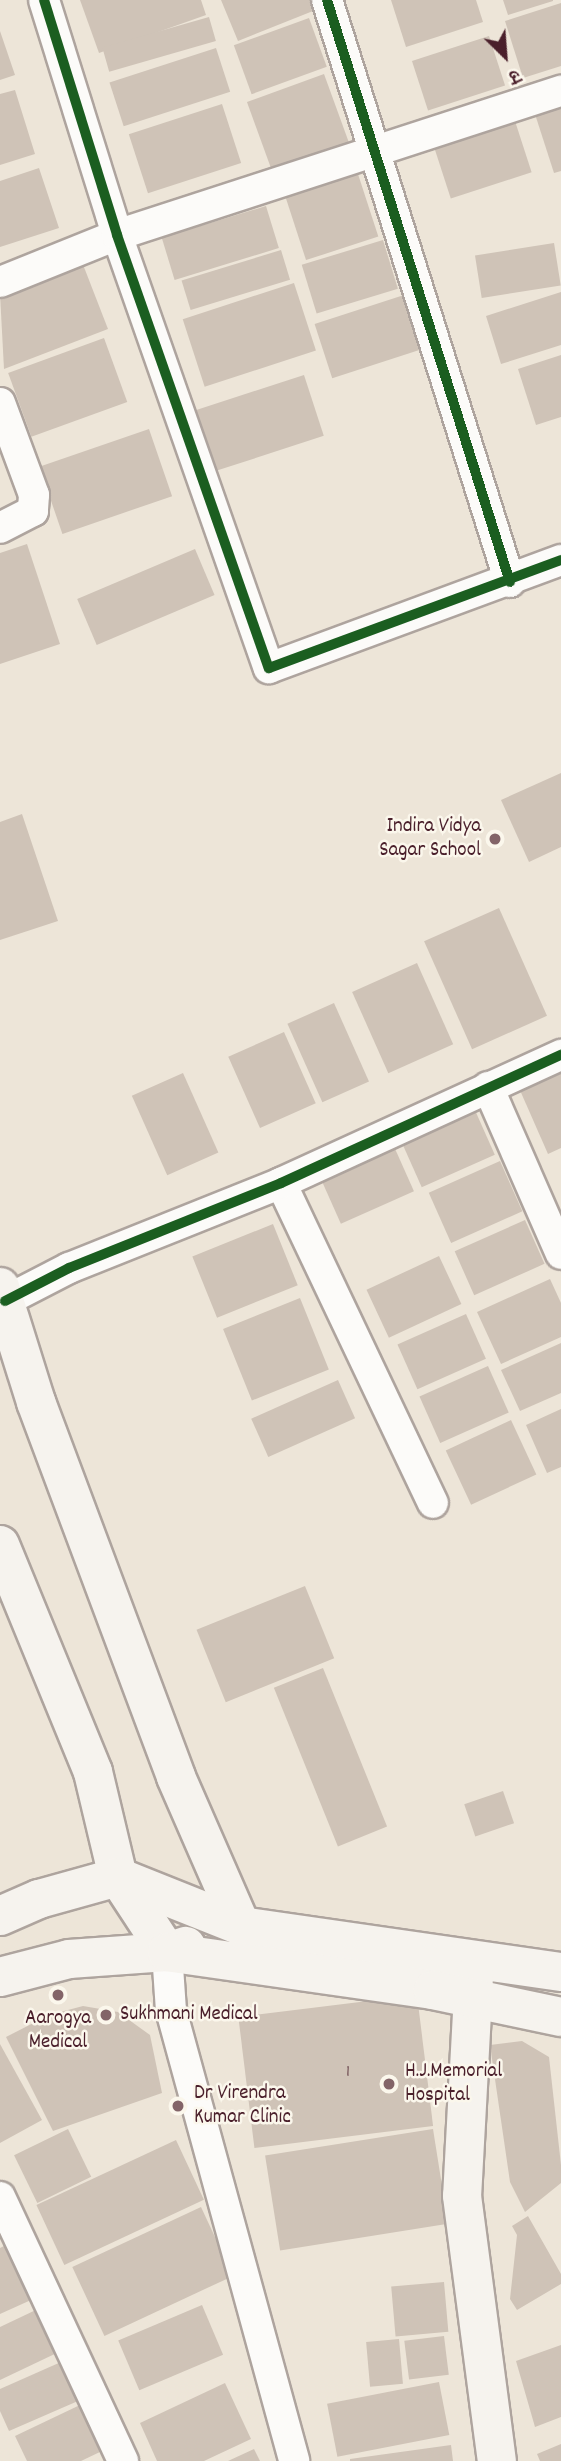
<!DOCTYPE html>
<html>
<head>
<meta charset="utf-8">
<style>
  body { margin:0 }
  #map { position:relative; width:561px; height:2461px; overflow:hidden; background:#ede5d8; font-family:Dekko,"Playpen Sans Deva",sans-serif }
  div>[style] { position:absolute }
  .building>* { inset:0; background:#cfc3b7; transform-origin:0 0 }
  .roads { filter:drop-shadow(2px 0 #aea49e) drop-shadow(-2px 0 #aea49e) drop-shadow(0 2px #aea49e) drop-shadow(0 -2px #aea49e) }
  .street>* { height:30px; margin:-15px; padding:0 15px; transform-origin:15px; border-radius:15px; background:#fcfbf9 }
  .secondary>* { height:38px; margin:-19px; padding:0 19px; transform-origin:19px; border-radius:19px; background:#f6f3ee }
  .cycleway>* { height:10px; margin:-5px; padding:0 5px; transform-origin:5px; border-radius:5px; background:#1b5e20 }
  .dots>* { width:19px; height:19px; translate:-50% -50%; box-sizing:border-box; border:4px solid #fbf7ec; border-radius:50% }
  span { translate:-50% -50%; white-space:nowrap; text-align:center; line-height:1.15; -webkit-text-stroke:5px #fbf7ec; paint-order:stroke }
  .number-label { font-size:18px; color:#6b484e }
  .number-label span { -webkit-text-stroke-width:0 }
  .poi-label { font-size:21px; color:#4a1f2b }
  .right { translate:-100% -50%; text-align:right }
  .left { translate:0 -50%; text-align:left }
  .north { position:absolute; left:470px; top:21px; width:70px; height:70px; -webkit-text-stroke:5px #fbf7ec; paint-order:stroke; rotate:155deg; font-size:19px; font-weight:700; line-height:28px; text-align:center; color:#4a1f2b }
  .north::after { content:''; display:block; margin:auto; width:24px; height:32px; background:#4a1f2b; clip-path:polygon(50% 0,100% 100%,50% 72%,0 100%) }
</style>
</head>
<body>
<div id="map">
  <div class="building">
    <div style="clip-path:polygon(80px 0,201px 0,206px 15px,99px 53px)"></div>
    <div style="clip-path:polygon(221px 0,314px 0,318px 9px,238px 41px)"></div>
    <div style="clip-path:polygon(391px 0,476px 0,483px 22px,406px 47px)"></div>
    <div style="clip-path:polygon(503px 0,553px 0,553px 1px,508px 15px)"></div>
    <div style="clip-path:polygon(561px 3px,561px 66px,523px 78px,505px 21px)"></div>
    <div style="left:209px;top:17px;width:25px;height:111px;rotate:74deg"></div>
    <div style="left:309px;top:18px;width:52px;height:80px;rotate:70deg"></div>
    <div style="clip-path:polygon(0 31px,15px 75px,0 80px)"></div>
    <div style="left:489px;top:36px;width:52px;height:81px;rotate:72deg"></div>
    <div style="left:216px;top:48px;width:46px;height:112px;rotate:72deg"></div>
    <div style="left:324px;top:74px;width:72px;height:82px;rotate:70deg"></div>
    <div style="clip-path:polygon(15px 90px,35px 154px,0 165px,0 94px)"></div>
    <div style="clip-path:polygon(561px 103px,561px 171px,554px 173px,534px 111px)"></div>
    <div style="left:222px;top:104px;width:62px;height:98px;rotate:72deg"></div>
    <div style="left:514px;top:118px;width:57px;height:85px;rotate:72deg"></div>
    <div style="clip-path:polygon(39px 168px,59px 228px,0 247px,0 181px)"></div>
    <div style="left:357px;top:171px;width:69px;height:76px;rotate:72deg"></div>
    <div style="left:266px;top:206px;width:44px;height:109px;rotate:73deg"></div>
    <div style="left:383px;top:240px;width:51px;height:85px;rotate:73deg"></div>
    <div style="left:554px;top:243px;width:43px;height:80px;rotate:81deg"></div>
    <div style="left:281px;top:250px;width:31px;height:104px;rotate:73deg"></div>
    <div style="clip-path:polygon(82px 262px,108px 329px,4px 369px,0 294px)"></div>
    <div style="left:294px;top:283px;width:71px;height:117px;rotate:72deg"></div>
    <div style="clip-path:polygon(561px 292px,561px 345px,501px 364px,486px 316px)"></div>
    <div style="left:404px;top:295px;width:57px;height:94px;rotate:72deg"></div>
    <div style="left:104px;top:338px;width:68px;height:102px;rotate:70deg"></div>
    <div style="clip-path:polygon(561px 355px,561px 417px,536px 425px,518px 369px)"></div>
    <div style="left:304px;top:375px;width:64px;height:114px;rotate:72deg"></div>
    <div style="left:149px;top:429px;width:71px;height:116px;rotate:71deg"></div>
    <div style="clip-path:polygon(27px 544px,60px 644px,0 664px,0 553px)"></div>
    <div style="left:195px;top:549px;width:50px;height:128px;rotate:67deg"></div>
    <div style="clip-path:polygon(561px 773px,561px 847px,529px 862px,501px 800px)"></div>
    <div style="clip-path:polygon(22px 814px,58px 921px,0 940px,0 822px)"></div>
    <div style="left:499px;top:908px;width:118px;height:82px;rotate:66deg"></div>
    <div style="left:417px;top:963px;width:89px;height:71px;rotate:66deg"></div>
    <div style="left:334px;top:1003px;width:86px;height:51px;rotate:66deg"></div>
    <div style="left:284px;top:1032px;width:78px;height:61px;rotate:66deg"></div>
    <div style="clip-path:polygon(561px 1069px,561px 1148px,548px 1154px,519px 1088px)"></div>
    <div style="left:183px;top:1073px;width:87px;height:56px;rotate:66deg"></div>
    <div style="left:470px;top:1099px;width:61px;height:80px;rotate:66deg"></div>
    <div style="left:392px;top:1142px;width:54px;height:80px;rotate:66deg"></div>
    <div style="left:500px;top:1161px;width:55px;height:78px;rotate:66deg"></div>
    <div style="left:525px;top:1220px;width:48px;height:77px;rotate:66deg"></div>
    <div style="left:273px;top:1224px;width:66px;height:87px;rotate:68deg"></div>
    <div style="left:439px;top:1256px;width:53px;height:80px;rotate:65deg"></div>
    <div style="clip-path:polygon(550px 1279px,561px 1303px,561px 1337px,501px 1364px,477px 1312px)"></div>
    <div style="left:300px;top:1298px;width:77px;height:83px;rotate:68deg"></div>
    <div style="left:466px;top:1314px;width:49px;height:75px;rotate:66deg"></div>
    <div style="clip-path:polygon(561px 1343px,561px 1393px,520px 1411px,501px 1370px)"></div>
    <div style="left:488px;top:1366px;width:51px;height:75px;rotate:66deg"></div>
    <div style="left:338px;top:1380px;width:42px;height:95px;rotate:66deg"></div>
    <div style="clip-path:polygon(561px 1409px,561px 1467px,547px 1473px,526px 1425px)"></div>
    <div style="left:511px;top:1420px;width:60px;height:72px;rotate:65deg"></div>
    <div style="left:305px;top:1586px;width:78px;height:117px;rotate:68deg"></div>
    <div style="left:323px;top:1668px;width:171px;height:53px;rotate:68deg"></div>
    <div style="left:503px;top:1791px;width:34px;height:41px;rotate:71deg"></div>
    <div style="left:417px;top:1995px;width:132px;height:180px;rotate:83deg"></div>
    <div style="clip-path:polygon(83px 2006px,118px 2012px,150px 2035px,162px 2093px,53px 2131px,6px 2037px,49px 2015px)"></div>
    <div style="clip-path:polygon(522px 2041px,549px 2057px,561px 2165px,561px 2183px,525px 2212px,510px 2182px,490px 2045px)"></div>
    <div style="clip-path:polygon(0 2044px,42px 2120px,0 2143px)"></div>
    <div style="left:68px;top:2129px;width:53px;height:60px;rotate:64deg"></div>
    <div style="left:433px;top:2129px;width:96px;height:170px;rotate:81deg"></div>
    <div style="left:176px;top:2140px;width:66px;height:154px;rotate:65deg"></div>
    <div style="left:201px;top:2207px;width:76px;height:142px;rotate:65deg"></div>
    <div style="clip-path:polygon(528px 2216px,561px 2274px,561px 2284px,517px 2310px,510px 2299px,517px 2235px,512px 2226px)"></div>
    <div style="clip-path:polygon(6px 2245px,31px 2300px,0 2314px,0 2248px)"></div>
    <div style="left:444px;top:2282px;width:50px;height:53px;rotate:85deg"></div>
    <div style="left:202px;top:2305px;width:54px;height:91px;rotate:67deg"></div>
    <div style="clip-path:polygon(40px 2308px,61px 2351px,0 2380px,0 2327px)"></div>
    <div style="left:444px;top:2336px;width:39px;height:40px;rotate:83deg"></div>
    <div style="left:399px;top:2339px;width:45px;height:33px;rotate:85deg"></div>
    <div style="clip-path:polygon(561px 2345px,561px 2417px,535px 2427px,516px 2361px)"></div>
    <div style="clip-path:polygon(61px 2362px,78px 2401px,9px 2431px,0 2411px,0 2389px)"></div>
    <div style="left:439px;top:2382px;width:54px;height:114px;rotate:79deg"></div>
    <div style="clip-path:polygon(225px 2383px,251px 2439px,204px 2461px,157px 2461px,140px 2423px)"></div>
    <div style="clip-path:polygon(80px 2405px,102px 2451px,81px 2461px,27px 2461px,15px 2436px)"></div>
    <div style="clip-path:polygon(561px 2444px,561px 2461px,540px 2461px,537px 2454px)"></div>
    <div style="clip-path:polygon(451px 2445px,453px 2461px,350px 2461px,350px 2459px)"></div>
    <div style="clip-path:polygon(254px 2449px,260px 2461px,228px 2461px)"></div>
  </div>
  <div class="roads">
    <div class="street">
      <div style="left:44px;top:0;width:246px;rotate:72.7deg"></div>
      <div style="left:117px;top:235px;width:459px;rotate:70.7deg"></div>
      <div style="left:269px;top:668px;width:311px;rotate:-20.3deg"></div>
      <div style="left:327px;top:0;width:610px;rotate:72.55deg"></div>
      <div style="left:0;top:282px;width:126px;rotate:-21.9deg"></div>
      <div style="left:117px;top:235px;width:467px;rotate:-18deg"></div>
      <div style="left:0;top:403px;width:98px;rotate:69.7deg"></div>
      <div style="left:34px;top:495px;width:16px;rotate:94deg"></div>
      <div style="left:33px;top:511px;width:37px;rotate:153deg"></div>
      <div style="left:488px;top:1087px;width:182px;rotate:66.4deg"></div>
      <div style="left:281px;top:1183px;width:354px;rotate:64.6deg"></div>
      <div style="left:5px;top:1301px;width:72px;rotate:-27.3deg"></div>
      <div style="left:69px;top:1268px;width:228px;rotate:-21.8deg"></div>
      <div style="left:281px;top:1183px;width:308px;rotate:-24.6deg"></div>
      <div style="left:167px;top:1952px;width:58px;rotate:86.1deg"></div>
      <div style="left:171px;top:2010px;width:467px;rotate:74.7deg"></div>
      <div style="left:0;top:2197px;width:291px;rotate:65deg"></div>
    </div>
    <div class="secondary">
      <div style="left:0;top:1287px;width:121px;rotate:72.6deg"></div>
      <div style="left:36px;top:1402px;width:400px;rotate:69.5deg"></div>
      <div style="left:176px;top:1777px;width:163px;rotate:66.4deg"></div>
      <div style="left:0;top:1545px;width:245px;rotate:67.7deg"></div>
      <div style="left:93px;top:1772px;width:108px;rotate:76.6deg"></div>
      <div style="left:118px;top:1877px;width:90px;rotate:56.8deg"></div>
      <div style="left:167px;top:1952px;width:20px;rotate:-18deg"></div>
      <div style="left:0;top:1916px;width:43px;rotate:-23.6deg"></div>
      <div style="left:39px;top:1899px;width:82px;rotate:-15.6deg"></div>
      <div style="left:118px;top:1877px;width:132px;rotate:21.7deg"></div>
      <div style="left:241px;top:1926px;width:323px;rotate:8.2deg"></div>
      <div style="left:474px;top:1976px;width:220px;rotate:93.1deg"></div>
      <div style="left:462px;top:2196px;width:267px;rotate:82.5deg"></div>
      <div style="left:0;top:1977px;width:71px;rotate:-14.6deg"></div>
      <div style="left:69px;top:1959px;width:98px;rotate:-4.1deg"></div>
      <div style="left:167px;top:1952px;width:269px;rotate:8.1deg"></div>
      <div style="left:433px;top:1990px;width:131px;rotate:11.9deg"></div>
    </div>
  </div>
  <div class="cycleway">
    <div style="left:44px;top:0;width:246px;rotate:72.7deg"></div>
    <div style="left:117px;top:235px;width:459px;rotate:70.7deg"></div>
    <div style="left:269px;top:668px;width:311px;rotate:-20.3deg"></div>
    <div style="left:327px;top:0;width:610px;rotate:72.55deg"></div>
    <div style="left:5px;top:1301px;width:72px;rotate:-27.3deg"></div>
    <div style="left:69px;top:1268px;width:228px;rotate:-21.8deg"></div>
    <div style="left:281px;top:1183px;width:308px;rotate:-24.6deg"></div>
  </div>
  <div class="dots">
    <div style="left:495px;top:839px;background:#836468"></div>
    <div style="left:58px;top:1995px;background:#836468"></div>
    <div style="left:106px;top:2015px;background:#836468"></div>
    <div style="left:389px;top:2084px;background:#836468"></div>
    <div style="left:178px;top:2106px;background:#836468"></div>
  </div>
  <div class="number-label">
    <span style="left:348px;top:2073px">1</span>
  </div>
  <div class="poi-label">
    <span class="right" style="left:481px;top:839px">Indira Vidya<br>Sagar School</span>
    <span class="left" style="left:120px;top:2015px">Sukhmani Medical</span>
    <span style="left:58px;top:2031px">Aarogya<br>Medical</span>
    <span class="left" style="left:405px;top:2084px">H.J.Memorial<br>Hospital</span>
    <span class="left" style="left:194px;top:2106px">Dr Virendra<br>Kumar Clinic</span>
  </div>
  <div class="north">उ</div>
</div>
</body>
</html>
